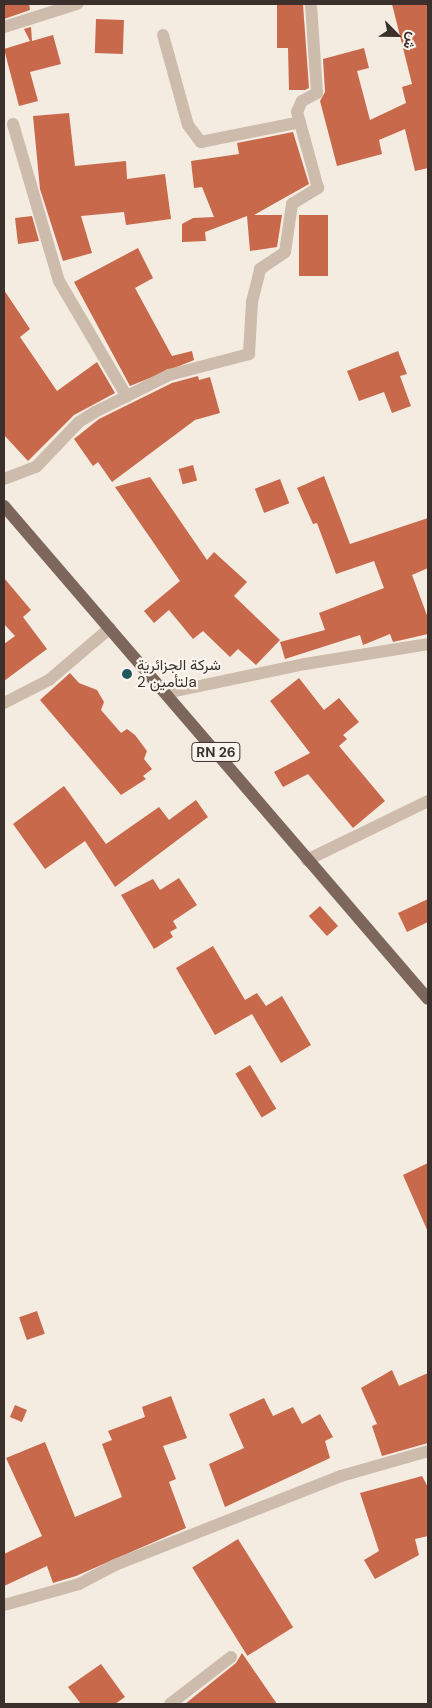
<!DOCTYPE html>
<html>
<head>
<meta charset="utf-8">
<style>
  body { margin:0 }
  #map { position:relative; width:432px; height:1708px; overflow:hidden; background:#f4ebe1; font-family:"DM Sans",Vazirmatn,sans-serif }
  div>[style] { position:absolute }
  .building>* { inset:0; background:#c8694b; transform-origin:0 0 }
  .minor>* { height:12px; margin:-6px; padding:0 6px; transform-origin:6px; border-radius:6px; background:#cdbbac }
  .primary>* { height:12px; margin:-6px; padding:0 6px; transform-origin:6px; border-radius:6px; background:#7d675c }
  .dots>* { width:14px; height:14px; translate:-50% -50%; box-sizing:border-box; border:2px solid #fbf5ee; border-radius:50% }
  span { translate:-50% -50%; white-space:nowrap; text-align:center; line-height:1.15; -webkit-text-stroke:4.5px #fbf5ee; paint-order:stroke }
  .shield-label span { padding:1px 4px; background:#fbf5ee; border:1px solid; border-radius:4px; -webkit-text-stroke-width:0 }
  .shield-label { font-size:14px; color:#3b302b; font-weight:700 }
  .poi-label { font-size:15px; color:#3b302b }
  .left { translate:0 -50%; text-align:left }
  .frame { position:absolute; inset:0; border:5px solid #3b302b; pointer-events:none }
  .north { position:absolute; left:372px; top:10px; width:50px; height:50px; -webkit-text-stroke:4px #fbf5ee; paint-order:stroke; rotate:113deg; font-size:14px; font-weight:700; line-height:20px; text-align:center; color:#3b302b }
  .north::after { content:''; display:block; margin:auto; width:18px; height:22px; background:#3b302b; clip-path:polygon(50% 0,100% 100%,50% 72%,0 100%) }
</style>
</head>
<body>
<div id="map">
  <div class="building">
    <div style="clip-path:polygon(4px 4px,29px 4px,30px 10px,4px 19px)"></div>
    <div style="clip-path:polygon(277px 4px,303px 4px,309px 88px,305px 90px,289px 90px,288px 48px,277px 48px)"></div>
    <div style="clip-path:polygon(392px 4px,428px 4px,428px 168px,415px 171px,405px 129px,379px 140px,382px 154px,337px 166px,320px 101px,325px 92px,323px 59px,364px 48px,369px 68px,357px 71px,370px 120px,406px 103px,402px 87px,412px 84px)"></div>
    <div style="left:96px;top:19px;width:28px;height:34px;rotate:2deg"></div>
    <div style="clip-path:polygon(31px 27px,32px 41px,53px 35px,61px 64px,30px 72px,38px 101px,19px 106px,4px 49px,30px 41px,24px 29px)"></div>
    <div style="clip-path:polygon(69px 113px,75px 166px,126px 161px,127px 179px,165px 174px,171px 219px,126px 225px,124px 212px,81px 216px,92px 253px,63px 261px,40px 189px,33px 116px)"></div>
    <div style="clip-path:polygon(293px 132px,309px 184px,254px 215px,282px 215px,277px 247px,250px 251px,247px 216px,205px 232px,206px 241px,182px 242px,182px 224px,193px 218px,214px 217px,202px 187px,194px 188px,191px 161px,239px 154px,237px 143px)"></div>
    <div style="left:299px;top:215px;width:29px;height:61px"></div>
    <div style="clip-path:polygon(32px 216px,39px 241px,18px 244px,15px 218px)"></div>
    <div style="clip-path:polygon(138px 248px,153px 278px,135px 288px,172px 356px,192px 351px,194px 360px,130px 386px,74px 282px)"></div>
    <div style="clip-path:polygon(4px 290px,30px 329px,20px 337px,57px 391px,97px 362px,115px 393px,74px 415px,28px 461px,4px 435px)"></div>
    <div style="clip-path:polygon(398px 351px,407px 374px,400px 376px,411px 406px,392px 413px,384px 392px,359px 401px,347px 371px)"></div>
    <div style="clip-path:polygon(198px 376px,199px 380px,210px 377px,220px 413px,195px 420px,112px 482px,98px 462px,93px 466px,74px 439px,99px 419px,172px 383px)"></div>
    <div style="left:193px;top:465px;width:16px;height:15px;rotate:75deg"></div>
    <div style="clip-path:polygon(324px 476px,350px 544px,428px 518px,428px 568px,412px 575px,428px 618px,428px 634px,393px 642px,390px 634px,363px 645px,360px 635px,285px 659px,280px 642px,325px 630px,319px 613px,384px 588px,374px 561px,336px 574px,317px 523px,313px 524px,297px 488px)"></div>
    <div style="clip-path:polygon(150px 477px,207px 560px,214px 552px,247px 582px,234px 596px,280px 640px,256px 665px,238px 649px,230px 657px,203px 631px,193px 639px,169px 610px,154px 623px,144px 611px,180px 581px,115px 487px)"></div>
    <div style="left:280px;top:479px;width:26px;height:27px;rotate:69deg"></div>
    <div style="clip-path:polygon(4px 578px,31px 610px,23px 617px,47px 649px,4px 681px,4px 644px,15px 636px,4px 624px)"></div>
    <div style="clip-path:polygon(70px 673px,79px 683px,97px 690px,104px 702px,101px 710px,121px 733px,127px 729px,135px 735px,147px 751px,144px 759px,152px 769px,143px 776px,146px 779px,121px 795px,40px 700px)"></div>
    <div style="clip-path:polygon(299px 678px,324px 710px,339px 698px,359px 722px,343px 735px,347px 739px,339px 746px,385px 801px,353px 828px,308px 774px,283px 787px,274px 772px,310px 753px,270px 701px)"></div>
    <div style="clip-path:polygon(64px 786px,106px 844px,159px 807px,169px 820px,196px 800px,208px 817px,115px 887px,85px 841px,45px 869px,13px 824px)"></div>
    <div style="clip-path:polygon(179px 878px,197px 905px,173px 921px,177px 928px,170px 932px,173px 937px,154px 949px,121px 895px,153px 879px,160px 890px)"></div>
    <div style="clip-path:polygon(428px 899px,428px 922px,407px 932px,398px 913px)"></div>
    <div style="left:320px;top:906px;width:27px;height:15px;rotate:48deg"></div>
    <div style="clip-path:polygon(213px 946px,245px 1000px,257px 993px,266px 1006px,282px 996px,311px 1045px,281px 1063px,252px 1014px,215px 1035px,176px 968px)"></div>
    <div style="left:250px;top:1065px;width:51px;height:17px;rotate:59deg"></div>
    <div style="clip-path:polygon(428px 1163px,428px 1232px,403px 1175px)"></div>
    <div style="left:37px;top:1311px;width:24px;height:19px;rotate:71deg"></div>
    <div style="clip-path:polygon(392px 1370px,399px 1386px,428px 1373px,428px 1443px,382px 1456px,372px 1426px,377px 1424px,361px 1388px)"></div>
    <div style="clip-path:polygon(171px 1396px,187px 1438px,163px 1446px,176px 1479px,169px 1482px,186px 1528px,76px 1576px,53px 1583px,47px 1566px,4px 1586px,4px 1554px,42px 1536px,6px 1458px,45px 1442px,75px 1517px,122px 1497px,102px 1444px,112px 1440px,108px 1431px,145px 1417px,142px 1407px)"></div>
    <div style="clip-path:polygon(264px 1398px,273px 1416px,293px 1407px,302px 1424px,320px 1414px,333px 1437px,325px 1441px,330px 1458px,225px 1507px,209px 1464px,244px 1448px,229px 1414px)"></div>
    <div style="left:15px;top:1405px;width:13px;height:13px;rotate:23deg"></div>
    <div style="clip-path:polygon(422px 1476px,428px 1487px,428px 1536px,415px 1539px,419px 1555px,375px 1579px,364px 1560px,379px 1551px,360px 1493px)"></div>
    <div style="left:238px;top:1539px;width:104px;height:54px;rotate:58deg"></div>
    <div style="clip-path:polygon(242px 1653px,277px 1704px,185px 1704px,236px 1663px)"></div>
    <div style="clip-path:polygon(101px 1664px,125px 1697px,115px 1704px,81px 1704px,68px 1687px)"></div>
  </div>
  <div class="minor">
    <div style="left:4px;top:27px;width:77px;rotate:-17.5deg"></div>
    <div style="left:163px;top:35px;width:93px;rotate:74.5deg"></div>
    <div style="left:188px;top:125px;width:21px;rotate:53deg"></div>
    <div style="left:201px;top:142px;width:101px;rotate:-11.4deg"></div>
    <div style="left:13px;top:124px;width:164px;rotate:73.7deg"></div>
    <div style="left:59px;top:281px;width:134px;rotate:59.6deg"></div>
    <div style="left:4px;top:479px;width:34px;rotate:-21deg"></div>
    <div style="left:36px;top:467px;width:62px;rotate:-46.3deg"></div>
    <div style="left:79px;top:422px;width:19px;rotate:-32deg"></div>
    <div style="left:95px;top:412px;width:83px;rotate:-26.6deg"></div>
    <div style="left:169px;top:375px;width:83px;rotate:-14.7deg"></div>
    <div style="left:249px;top:354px;width:52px;rotate:-86.7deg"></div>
    <div style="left:252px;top:302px;width:34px;rotate:-76deg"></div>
    <div style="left:260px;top:269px;width:30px;rotate:-34deg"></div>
    <div style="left:285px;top:252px;width:49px;rotate:-81.7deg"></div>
    <div style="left:292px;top:204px;width:31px;rotate:-32deg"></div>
    <div style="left:318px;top:188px;width:79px;rotate:-105.4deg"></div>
    <div style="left:297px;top:112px;width:12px;rotate:-66deg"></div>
    <div style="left:302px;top:101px;width:17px;rotate:-28deg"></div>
    <div style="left:317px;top:93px;width:89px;rotate:-93.9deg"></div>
    <div style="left:166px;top:693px;width:142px;rotate:-11.8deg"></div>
    <div style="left:305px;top:664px;width:125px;rotate:-9.2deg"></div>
    <div style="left:4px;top:703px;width:51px;rotate:-27.1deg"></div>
    <div style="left:49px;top:680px;width:80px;rotate:-40.4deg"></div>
    <div style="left:307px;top:860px;width:135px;rotate:-26deg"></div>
    <div style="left:4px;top:1605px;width:78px;rotate:-15.6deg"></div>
    <div style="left:79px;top:1584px;width:41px;rotate:-27.8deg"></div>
    <div style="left:115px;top:1565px;width:243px;rotate:-21.5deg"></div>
    <div style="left:341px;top:1476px;width:91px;rotate:-16deg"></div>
    <div style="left:170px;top:1704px;width:77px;rotate:-37.6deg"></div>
  </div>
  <div class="primary">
    <div style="left:4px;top:506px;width:650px;rotate:49.3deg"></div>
  </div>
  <div class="dots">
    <div style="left:127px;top:674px;background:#1f5a5e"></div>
  </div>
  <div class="shield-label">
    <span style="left:216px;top:752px">RN 26</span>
  </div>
  <div class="poi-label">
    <span class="left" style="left:137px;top:674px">شركة الجزائرية<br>لتأمين 2a</span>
  </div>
  <div class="frame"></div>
  <div class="north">ش</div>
</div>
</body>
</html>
